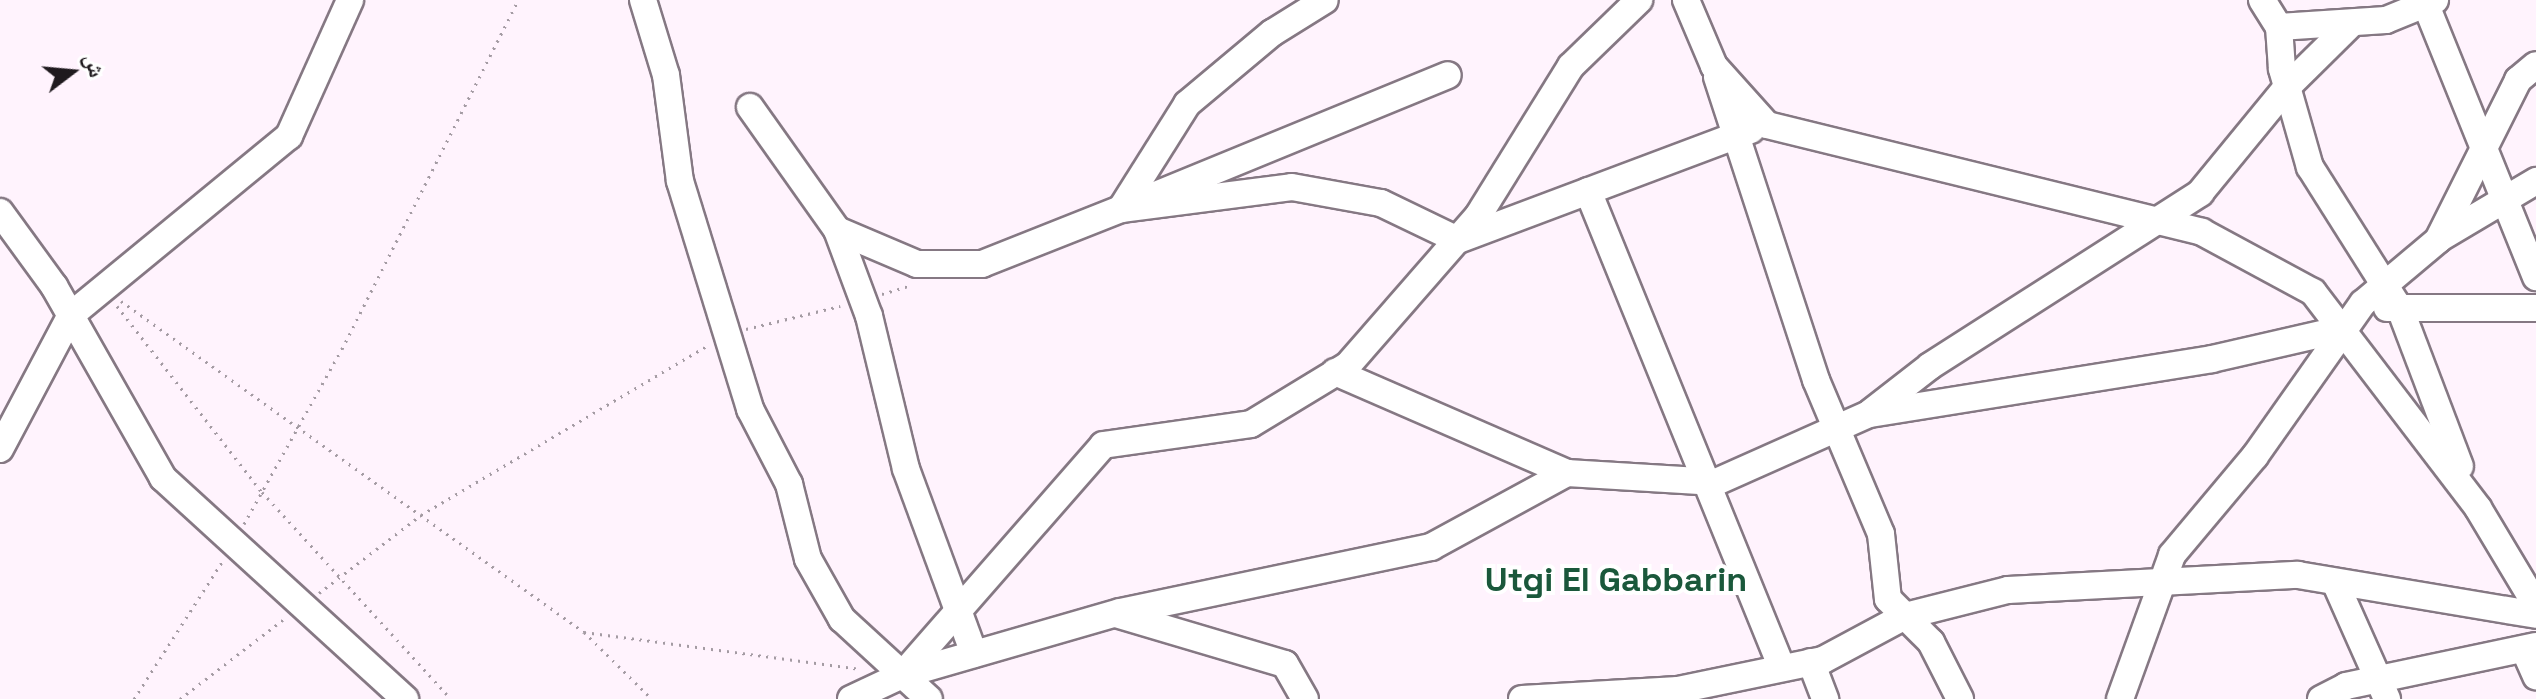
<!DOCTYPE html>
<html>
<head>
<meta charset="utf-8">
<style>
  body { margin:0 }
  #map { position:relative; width:2536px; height:699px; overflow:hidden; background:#fff3fd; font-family:"Space Grotesk","Noto Naskh Arabic",sans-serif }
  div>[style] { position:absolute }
  .path>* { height:3px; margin-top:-1.5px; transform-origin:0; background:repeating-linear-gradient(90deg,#a49ba3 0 2px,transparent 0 8px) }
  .roads { filter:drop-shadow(2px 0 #857883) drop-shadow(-2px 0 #857883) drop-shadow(0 2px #857883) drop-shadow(0 -2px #857883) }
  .minor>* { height:26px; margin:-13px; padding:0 13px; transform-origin:13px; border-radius:13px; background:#fff }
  span { translate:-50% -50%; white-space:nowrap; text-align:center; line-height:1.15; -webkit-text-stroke:8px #fff; paint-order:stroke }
  .quarter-label { font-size:34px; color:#1a583b; font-weight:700 }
  .north { position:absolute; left:32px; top:32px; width:80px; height:80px; -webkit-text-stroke:6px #fff; paint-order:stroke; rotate:74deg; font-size:22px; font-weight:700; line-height:32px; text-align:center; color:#1f1a1e }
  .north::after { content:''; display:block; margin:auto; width:28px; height:36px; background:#1f1a1e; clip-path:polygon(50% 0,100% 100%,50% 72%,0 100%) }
</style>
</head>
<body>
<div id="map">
  <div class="path">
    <div style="left:882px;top:294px;width:28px;rotate:-17deg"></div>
    <div style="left:121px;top:301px;width:569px;rotate:35.56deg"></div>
    <div style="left:584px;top:632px;width:279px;rotate:7.6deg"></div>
    <div style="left:117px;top:306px;width:236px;rotate:52.1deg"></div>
    <div style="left:262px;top:492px;width:280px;rotate:47.6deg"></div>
    <div style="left:746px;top:329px;width:97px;rotate:-13.7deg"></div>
    <div style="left:244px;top:524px;width:201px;rotate:-60.8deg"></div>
    <div style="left:342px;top:349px;width:391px;rotate:-63.2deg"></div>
    <div style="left:319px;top:593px;width:128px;rotate:-37.4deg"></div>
    <div style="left:421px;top:515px;width:332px;rotate:-30.6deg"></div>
    <div style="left:584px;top:632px;width:95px;rotate:44.6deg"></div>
    <div style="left:134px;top:699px;width:163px;rotate:-57.3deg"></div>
    <div style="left:180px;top:699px;width:131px;rotate:-37.6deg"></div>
  </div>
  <div class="roads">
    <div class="minor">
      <div style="left:643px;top:0;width:78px;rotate:73deg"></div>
      <div style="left:666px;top:75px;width:107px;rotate:82.5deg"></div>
      <div style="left:680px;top:181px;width:239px;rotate:72.9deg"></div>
      <div style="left:750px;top:409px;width:85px;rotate:62.5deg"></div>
      <div style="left:789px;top:484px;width:77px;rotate:75.8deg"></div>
      <div style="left:808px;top:559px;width:69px;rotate:60.5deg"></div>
      <div style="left:842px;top:619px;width:118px;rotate:42.6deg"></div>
      <div style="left:1686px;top:0;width:72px;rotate:67deg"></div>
      <div style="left:1714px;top:66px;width:79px;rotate:48.1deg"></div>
      <div style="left:1767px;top:125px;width:448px;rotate:13.8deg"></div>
      <div style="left:2202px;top:232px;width:126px;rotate:28.4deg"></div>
      <div style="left:2313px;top:292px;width:272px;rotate:52.6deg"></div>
      <div style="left:2478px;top:508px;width:113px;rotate:59.1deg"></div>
      <div style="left:2262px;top:0;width:32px;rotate:58deg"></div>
      <div style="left:2279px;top:27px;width:107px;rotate:-3.7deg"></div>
      <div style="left:2386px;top:20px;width:53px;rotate:-22.2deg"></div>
      <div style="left:2424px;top:0;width:299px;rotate:68deg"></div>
      <div style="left:2279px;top:27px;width:42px;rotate:85.9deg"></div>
      <div style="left:2282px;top:69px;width:102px;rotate:74.1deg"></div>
      <div style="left:2310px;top:167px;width:170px;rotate:57.7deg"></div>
      <div style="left:2401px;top:311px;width:166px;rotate:69.2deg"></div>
      <div style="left:1717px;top:77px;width:319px;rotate:71.9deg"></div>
      <div style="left:1816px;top:380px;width:167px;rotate:67.1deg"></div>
      <div style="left:1881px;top:534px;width:65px;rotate:83.9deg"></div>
      <div style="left:1888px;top:599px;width:61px;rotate:45deg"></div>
      <div style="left:1931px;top:642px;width:64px;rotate:63deg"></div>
      <div style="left:750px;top:107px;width:151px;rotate:54.7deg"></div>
      <div style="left:837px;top:230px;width:87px;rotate:23deg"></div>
      <div style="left:917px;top:264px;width:65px"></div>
      <div style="left:982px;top:264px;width:149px;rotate:-21.6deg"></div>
      <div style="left:1121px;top:209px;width:124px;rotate:-57.8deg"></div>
      <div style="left:1187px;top:104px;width:111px;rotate:-39.9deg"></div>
      <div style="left:1272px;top:33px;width:62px;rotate:-31.9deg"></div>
      <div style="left:1588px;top:191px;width:515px;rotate:67.87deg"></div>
      <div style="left:1158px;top:194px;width:313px;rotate:-22.3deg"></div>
      <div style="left:1121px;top:209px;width:172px;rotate:-7.3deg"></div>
      <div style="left:1292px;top:187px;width:90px;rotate:10.2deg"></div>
      <div style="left:1381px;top:203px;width:85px;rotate:25.7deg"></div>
      <div style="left:1458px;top:240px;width:313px;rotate:-20.6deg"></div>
      <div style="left:0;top:212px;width:92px;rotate:53.9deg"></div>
      <div style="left:54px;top:286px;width:221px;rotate:60.4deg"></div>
      <div style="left:163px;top:478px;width:328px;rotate:42.4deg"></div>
      <div style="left:837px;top:230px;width:92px;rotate:69.6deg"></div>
      <div style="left:869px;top:316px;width:157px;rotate:76.4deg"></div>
      <div style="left:906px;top:469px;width:197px;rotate:69.8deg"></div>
      <div style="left:2440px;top:238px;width:112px;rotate:-30.7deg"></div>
      <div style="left:2387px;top:308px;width:149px"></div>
      <div style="left:1335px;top:372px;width:253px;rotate:23.5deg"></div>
      <div style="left:1871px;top:412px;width:75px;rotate:-37.9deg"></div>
      <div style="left:1930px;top:366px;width:321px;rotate:-32.6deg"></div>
      <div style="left:2200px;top:193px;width:137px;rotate:-50.6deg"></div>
      <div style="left:2287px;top:87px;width:91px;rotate:-44.6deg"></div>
      <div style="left:0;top:449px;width:152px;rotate:-62.1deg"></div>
      <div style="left:71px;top:315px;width:282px;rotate:-39.4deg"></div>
      <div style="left:289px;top:136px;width:149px;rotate:-65.8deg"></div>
      <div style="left:2335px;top:582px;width:128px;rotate:66deg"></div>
      <div style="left:1116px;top:614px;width:176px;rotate:16.5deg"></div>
      <div style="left:1285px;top:664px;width:40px;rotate:60.3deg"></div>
      <div style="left:2524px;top:649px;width:30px;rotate:66deg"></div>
      <div style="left:1811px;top:662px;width:40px;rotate:69deg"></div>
      <div style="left:902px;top:675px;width:227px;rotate:-16.1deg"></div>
      <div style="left:1120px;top:612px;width:318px;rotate:-11.8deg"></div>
      <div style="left:1431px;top:547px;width:155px;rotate:-28.6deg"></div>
      <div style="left:1567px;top:473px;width:149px;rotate:3.5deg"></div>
      <div style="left:1716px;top:482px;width:167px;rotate:-24deg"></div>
      <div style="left:1869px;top:414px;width:347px;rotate:-9.1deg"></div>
      <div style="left:2212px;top:359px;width:134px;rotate:-12.9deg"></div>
      <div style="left:851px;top:699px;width:56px;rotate:-25.2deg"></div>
      <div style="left:902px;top:675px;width:305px;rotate:-48.8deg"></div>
      <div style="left:1103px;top:445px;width:149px;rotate:-8.1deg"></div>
      <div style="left:1251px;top:424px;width:114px;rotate:-31.3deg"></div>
      <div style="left:1348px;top:365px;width:198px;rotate:-48.9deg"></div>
      <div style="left:1478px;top:216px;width:176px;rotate:-58.2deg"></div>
      <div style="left:1571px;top:66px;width:95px;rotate:-44.1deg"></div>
      <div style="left:1522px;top:699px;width:156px;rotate:-3.3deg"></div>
      <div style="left:1678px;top:690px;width:148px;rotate:-11.7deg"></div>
      <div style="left:1823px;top:660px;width:93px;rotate:-28.2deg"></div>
      <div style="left:1905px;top:616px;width:106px;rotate:-14.2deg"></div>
      <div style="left:2008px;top:590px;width:290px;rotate:-3deg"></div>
      <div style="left:2298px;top:575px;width:241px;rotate:9.5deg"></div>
      <div style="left:2120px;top:699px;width:153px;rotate:-70.1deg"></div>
      <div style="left:2172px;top:555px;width:129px;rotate:-50deg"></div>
      <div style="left:2255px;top:456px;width:187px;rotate:-54.8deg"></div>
      <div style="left:2363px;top:303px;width:98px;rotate:-40deg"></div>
      <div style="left:2438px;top:240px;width:179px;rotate:-63.4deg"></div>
      <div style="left:2518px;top:80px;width:23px;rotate:-40deg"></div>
      <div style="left:2321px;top:699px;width:28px;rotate:-27deg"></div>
      <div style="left:2346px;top:686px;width:194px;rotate:-11.9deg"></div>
    </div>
  </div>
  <div class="quarter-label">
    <span style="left:1616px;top:580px">Utgi El Gabbarin</span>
  </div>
  <div class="north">ش</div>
</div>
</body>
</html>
